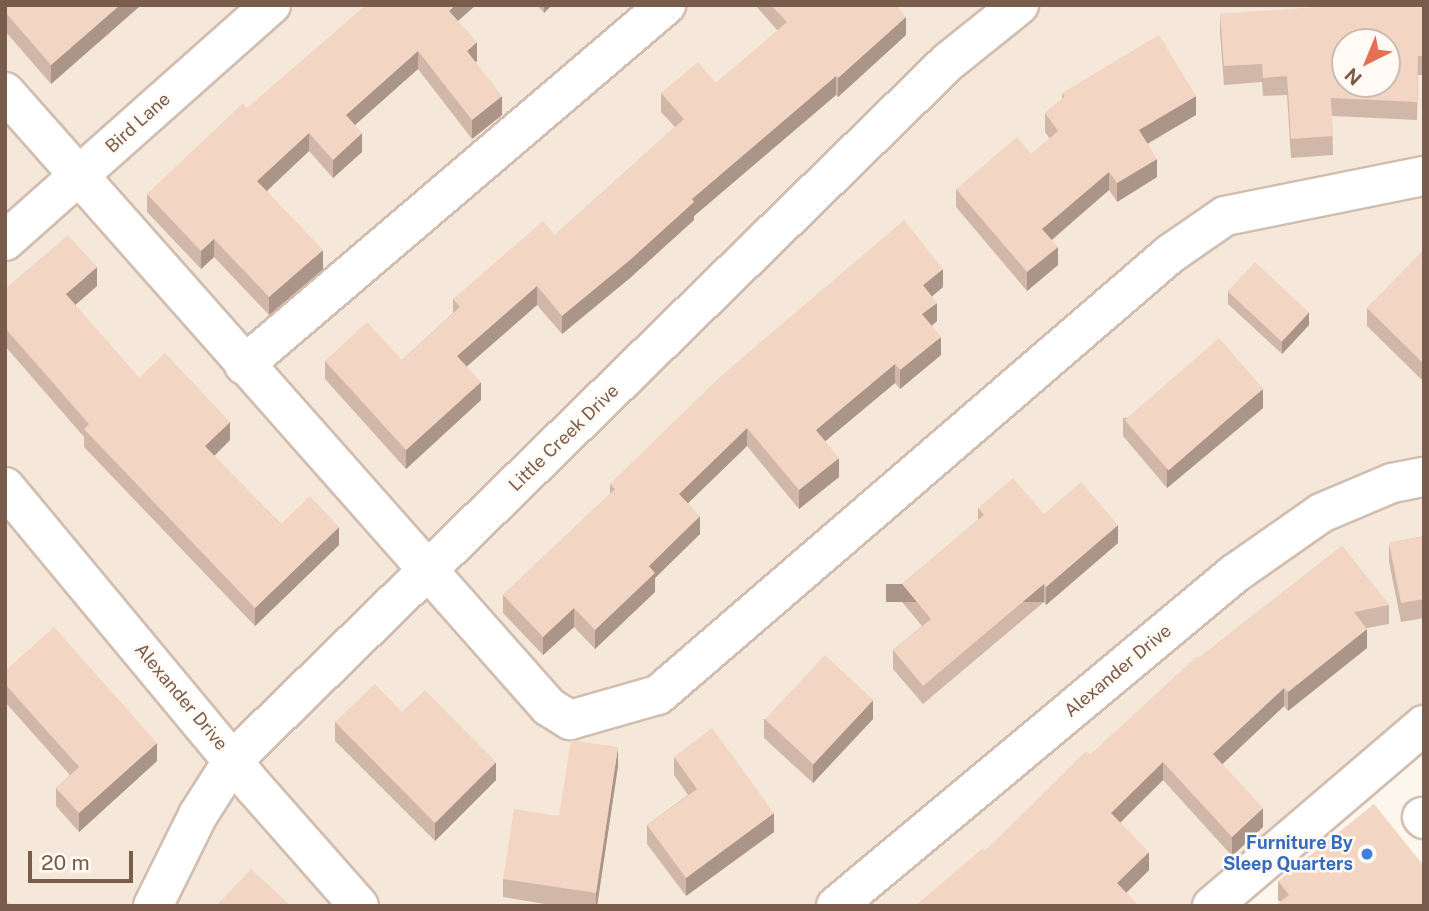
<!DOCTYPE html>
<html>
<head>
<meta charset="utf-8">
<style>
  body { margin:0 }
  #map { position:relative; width:1429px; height:911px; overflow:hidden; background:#fdf6ec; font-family:"Public Sans",sans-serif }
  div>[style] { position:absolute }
  .residential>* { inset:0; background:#f5e8da }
  .roads { filter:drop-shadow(2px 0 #d1beb0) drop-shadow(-2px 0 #d1beb0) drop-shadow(0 2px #d1beb0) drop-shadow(0 -2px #d1beb0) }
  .minor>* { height:38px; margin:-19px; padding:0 19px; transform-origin:19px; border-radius:19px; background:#fff }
  .wall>* { inset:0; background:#d1b7a8 }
  .shaded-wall>* { inset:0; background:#aa9588; transform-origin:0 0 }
  .building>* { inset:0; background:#f3d5c3; transform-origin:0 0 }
  .dots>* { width:19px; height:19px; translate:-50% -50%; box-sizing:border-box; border:4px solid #fffaf3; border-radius:50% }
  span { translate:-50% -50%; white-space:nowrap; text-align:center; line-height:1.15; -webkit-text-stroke:5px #fffaf3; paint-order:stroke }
  .street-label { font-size:18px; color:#7a5c4d }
  .shop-label { font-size:18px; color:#366cbe; font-weight:700 }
  .right { translate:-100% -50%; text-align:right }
  .frame { position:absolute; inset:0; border:7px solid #7a5c4d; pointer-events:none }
  .north { position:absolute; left:1331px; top:28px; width:70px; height:70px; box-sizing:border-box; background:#fffaf3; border:2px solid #cabbb1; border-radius:50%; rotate:223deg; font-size:19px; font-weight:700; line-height:28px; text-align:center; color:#7a5c4d }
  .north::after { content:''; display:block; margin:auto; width:24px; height:32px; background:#e76f51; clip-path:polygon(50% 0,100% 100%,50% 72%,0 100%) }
  .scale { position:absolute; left:28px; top:851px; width:105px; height:32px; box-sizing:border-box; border:4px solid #7a5c4d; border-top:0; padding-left:9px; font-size:21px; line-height:24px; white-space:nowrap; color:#7a5c4d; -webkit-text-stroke:5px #fffaf3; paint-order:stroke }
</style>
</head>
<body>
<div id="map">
  <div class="residential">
    <div style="clip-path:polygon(evenodd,5px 5px,1424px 5px,1424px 708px,1194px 906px,5px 906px,5px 5px,1345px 42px,1387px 42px,1387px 84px,1345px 84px,1345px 42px)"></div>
  </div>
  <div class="roads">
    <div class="minor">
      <div style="left:5px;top:92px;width:821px;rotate:48.51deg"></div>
      <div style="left:549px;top:707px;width:25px;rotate:32deg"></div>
      <div style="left:570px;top:720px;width:91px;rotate:-15.9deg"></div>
      <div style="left:658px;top:695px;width:676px;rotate:-40.74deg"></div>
      <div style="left:1170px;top:254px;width:67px;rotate:-34.6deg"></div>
      <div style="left:1225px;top:216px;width:203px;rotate:-11.4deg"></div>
      <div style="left:5px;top:241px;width:356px;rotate:-41.6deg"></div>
      <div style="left:244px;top:365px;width:555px;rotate:-40.47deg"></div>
      <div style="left:5px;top:487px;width:391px;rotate:50.3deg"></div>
      <div style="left:255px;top:788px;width:157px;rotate:48.6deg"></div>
      <div style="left:1422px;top:817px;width:3px;rotate:45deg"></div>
      <div style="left:153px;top:906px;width:102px;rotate:-63.7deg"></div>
      <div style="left:198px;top:815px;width:65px;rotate:-57.5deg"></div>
      <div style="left:233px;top:760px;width:999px;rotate:-44.31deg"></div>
      <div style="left:948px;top:62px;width:91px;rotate:-38.8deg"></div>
      <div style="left:836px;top:906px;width:518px;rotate:-39.83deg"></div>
      <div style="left:1234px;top:574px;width:106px;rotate:-35deg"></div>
      <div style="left:1321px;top:513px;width:77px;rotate:-22.9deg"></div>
      <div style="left:1392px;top:483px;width:33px;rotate:-11deg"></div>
      <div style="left:1212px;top:906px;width:279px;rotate:-40.5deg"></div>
    </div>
  </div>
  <div class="wall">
    <div style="clip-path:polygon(5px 5px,140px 5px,140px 6px,51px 84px,5px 31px)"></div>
    <div style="clip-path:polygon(537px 5px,552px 5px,544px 13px)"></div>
    <div style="clip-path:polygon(755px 5px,896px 5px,906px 35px,838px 97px,836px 95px,694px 216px,694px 220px,630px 278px,562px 334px,537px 305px,467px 366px,481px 400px,406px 469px,325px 379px,325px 361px,402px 360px,453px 313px,453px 299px,555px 235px,675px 127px,661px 112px,661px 93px,716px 83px,778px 31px)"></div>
    <div style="clip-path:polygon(1424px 5px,1424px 75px,1418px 75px,1417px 120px,1332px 116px,1333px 155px,1291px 158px,1287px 95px,1263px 96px,1262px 82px,1224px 85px,1220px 32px,1220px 14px)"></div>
    <div style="clip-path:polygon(458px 21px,477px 61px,475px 62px,502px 115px,472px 139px,418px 69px,355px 125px,362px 152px,333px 178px,309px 151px,267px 191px,323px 269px,269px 315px,214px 257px,201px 269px,147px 212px,147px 194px,247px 108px)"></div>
    <div style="clip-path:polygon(1062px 93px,1196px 115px,1148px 144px,1157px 177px,1117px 202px,1109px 190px,1052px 240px,1058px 265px,1027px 291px,956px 207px,956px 189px,1031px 154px,1050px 139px,1045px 132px,1045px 113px,1062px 99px)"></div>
    <div style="clip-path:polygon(1424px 251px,1424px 382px,1367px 326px,1367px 308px)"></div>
    <div style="clip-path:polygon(97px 286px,75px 305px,139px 378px,230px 440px,214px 456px,281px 524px,339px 545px,255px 626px,84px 447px,84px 437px,5px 346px,5px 289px)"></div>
    <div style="clip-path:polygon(943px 287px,932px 296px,937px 321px,932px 326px,941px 355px,900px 389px,895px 383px,825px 441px,839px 477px,799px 509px,747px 446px,688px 503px,700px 534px,655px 578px,655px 592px,595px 649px,574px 627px,543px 655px,503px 613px,503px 595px,610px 494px,610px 484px)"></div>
    <div style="clip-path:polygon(1228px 291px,1309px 325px,1282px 354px,1228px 304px)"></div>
    <div style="clip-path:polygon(1263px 408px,1167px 488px,1123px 436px,1123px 418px)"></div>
    <div style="clip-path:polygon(978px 508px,1044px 514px,1118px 543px,1046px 605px,1044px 602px,923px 704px,893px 669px,893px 650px,922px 626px,902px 602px,902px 584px,978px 520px)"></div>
    <div style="clip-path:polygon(1424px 536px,1424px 618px,1401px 622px,1389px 562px,1389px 543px)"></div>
    <div style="clip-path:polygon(1342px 546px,1389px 605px,1389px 624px,1367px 628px,1367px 648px,1288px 711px,1284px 706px,1222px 764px,1263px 827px,1232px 856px,1163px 780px,1120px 822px,1149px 870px,1126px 893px,985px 851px,1090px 755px,1199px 658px)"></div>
    <div style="clip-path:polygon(5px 671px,157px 761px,79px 832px,56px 806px,56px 788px,70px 775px,5px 702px)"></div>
    <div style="clip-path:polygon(402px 712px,496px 780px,435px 841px,335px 741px,335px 722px)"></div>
    <div style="clip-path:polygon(764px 719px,873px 719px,813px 783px,764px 738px)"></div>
    <div style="clip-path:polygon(674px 757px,774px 832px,686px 896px,647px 844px,647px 825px,688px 795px,674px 775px)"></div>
    <div style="clip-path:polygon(618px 766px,597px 906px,557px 906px,503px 897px,503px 879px,559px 816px)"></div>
    <div style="clip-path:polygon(1424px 866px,1280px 902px,1278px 900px,1278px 881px)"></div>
  </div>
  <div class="shaded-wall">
    <div style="clip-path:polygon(120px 5px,140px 5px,140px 6px,51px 84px,51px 65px)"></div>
    <div style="clip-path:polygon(455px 5px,476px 5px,449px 29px,449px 11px)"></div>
    <div style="clip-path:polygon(544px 5px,552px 5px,544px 13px)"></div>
    <div style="clip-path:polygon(906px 17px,906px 35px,838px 97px,838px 78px)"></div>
    <div style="clip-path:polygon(477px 42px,477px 61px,467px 69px,467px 51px)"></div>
    <div style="clip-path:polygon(418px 51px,418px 69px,346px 133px,346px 115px)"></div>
    <div style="clip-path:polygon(836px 76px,836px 95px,694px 216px,694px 220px,630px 278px,562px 334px,562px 316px,692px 199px)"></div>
    <div style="clip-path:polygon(502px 96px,502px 115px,472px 139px,472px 120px)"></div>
    <div style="clip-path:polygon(1196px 96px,1196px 115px,1139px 148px,1139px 130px)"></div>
    <div style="clip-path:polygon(309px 133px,309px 151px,257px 200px,257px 181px)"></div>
    <div style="clip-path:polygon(362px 133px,362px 152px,333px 178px,333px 160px)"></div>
    <div style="clip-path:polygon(1157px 159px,1157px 177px,1117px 202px,1117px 183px)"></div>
    <div style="clip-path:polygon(1109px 172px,1109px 190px,1042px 248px,1042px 229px)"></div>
    <div style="clip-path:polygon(214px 239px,214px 257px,201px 269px,201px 251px)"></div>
    <div style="clip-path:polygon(1058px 247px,1058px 265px,1027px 291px,1027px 272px)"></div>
    <div style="clip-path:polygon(323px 250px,323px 269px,269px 315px,269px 297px)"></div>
    <div style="clip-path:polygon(97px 267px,97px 286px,66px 313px,66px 294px)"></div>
    <div style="clip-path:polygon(943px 269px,943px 287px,923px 304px,923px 285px)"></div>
    <div style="clip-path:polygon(537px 286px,537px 305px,457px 375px,457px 356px)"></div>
    <div style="clip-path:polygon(937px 303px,937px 321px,922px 333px,922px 314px)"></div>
    <div style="clip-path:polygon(1309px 312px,1309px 325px,1282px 354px,1282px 341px)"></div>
    <div style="clip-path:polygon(941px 337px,941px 355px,900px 389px,900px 370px)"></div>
    <div style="clip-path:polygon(895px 364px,895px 383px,816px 449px,816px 430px)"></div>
    <div style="clip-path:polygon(481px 382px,481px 400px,406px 469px,406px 450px)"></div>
    <div style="clip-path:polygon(1263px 389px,1263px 408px,1167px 488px,1167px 470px)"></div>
    <div style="clip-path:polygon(230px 422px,230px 440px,205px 465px,205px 446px)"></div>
    <div style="clip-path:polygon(747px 428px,747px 446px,679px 512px,679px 494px)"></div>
    <div style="clip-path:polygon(839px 458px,839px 477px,799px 509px,799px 490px)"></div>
    <div style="clip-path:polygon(700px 516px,700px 534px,655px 578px,655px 592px,595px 649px,595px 630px,649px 566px)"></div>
    <div style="clip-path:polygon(1118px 525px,1118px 543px,1046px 605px,1046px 587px)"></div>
    <div style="clip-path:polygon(339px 527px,339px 545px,255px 626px,255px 608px)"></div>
    <div style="left:1044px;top:584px;width:18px;height:158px;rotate:90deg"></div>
    <div style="clip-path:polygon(574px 608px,574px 627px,543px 655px,543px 637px)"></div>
    <div style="clip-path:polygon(1367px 629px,1367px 648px,1288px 711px,1288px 692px)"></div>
    <div style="clip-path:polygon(1284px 688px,1284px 706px,1213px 773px,1213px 754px)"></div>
    <div style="clip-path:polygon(873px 700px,873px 719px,813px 783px,813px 765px)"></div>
    <div style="clip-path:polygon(157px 743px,157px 761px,79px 832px,79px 813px)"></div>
    <div style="clip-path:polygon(618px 747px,618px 766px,597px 906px,596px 906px,596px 893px)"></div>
    <div style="clip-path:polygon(496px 762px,496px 780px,435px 841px,435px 823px)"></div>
    <div style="clip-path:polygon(1163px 762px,1163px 780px,1111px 832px,1111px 813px)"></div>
    <div style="clip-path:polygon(1263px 808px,1263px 827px,1232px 856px,1232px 837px)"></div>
    <div style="clip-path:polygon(774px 813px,774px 832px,686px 896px,686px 878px)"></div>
    <div style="clip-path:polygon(1149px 852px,1149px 870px,1117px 902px,1117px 883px)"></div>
  </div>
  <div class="building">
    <div style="clip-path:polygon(5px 5px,120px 5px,51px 65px,5px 12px)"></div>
    <div style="clip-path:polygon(366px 5px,455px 5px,449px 11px,477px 42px,467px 51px,502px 96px,472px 120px,418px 51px,346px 115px,362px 133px,333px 160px,309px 133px,257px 181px,323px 250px,269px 297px,214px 239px,201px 251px,147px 194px,243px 103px,247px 108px)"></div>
    <div style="clip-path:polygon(771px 5px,896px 5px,906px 17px,838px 78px,836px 76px,692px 199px,694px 202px,630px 260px,562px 316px,537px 286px,457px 356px,481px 382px,406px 450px,325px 361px,367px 322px,402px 360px,460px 307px,453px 299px,543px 221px,555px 235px,684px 119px,661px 93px,698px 62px,716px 83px,787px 22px)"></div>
    <div style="clip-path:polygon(evenodd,1344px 5px,1424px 5px,1424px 56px,1418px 56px,1417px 102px,1331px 98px,1333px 136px,1291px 139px,1287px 76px,1263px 78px,1262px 64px,1224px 66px,1220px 14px,1344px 5px,1345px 42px,1387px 42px,1387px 84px,1345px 84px,1345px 42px)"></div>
    <div style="clip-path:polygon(1159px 35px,1196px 96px,1139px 130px,1157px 159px,1117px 183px,1109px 172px,1042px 229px,1058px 247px,1027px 272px,956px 189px,1017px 137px,1031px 154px,1058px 131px,1045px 113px,1064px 97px,1062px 93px)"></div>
    <div style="clip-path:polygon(904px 220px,943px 269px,923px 285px,937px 303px,922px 314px,941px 337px,900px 370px,895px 364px,816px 430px,839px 458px,799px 490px,747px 428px,679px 494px,700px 516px,649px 566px,655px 573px,595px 630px,574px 608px,543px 637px,503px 595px,615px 489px,610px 484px,721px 376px)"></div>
    <div style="clip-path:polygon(68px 235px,97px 267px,66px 294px,139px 378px,165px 353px,230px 422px,205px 446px,281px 524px,310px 496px,339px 527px,255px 608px,84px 429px,89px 424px,5px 328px,5px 289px)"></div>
    <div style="clip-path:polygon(1423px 250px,1424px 251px,1424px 364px,1367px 308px)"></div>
    <div style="left:1255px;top:262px;width:74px;height:40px;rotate:43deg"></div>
    <div style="left:1219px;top:338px;width:67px;height:125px;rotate:49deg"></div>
    <div style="clip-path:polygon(1013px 478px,1044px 514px,1081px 482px,1118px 525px,1046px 587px,1044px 584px,923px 686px,893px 650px,931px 619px,902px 584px,984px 515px,978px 508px)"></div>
    <div style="clip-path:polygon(1424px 536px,1424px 599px,1401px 603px,1389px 543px)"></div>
    <div style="clip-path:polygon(1342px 546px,1389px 605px,1354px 612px,1367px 629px,1288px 692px,1284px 688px,1213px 754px,1263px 808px,1232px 837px,1163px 762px,1111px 813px,1149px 852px,1117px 883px,1139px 906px,915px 906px,983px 848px,985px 851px,1086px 751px,1090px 755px,1197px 656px,1199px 658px)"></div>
    <div style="clip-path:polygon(54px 627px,157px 743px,79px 813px,56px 788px,79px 767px,5px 684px,5px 671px)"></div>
    <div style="left:825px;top:655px;width:66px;height:88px;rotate:43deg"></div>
    <div style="clip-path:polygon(375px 684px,402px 712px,425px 690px,496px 762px,435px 823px,335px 722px)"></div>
    <div style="clip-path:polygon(712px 728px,774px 813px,686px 878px,647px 825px,697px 789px,674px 757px)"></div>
    <div style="clip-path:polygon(571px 740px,618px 747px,596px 893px,503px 879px,514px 809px,559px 816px)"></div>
    <div style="clip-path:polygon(1374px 804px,1424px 866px,1424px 906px,1275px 906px,1289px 895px,1278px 881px)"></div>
    <div style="clip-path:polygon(251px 869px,291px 906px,216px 906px)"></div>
    <div style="clip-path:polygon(5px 900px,16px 906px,5px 906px)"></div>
  </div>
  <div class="dots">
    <div style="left:1367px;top:854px;background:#3f7fe0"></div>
  </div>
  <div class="street-label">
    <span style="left:138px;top:123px;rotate:-42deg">Bird Lane</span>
    <span style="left:564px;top:438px;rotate:-44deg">Little Creek Drive</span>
    <span style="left:1118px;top:671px;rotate:-40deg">Alexander Drive</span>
    <span style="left:181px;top:697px;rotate:50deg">Alexander Drive</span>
  </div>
  <div class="shop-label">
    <span class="right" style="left:1353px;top:854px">Furniture By<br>Sleep Quarters</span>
  </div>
  <div class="frame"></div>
  <div class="north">N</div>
  <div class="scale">20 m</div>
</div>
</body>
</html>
